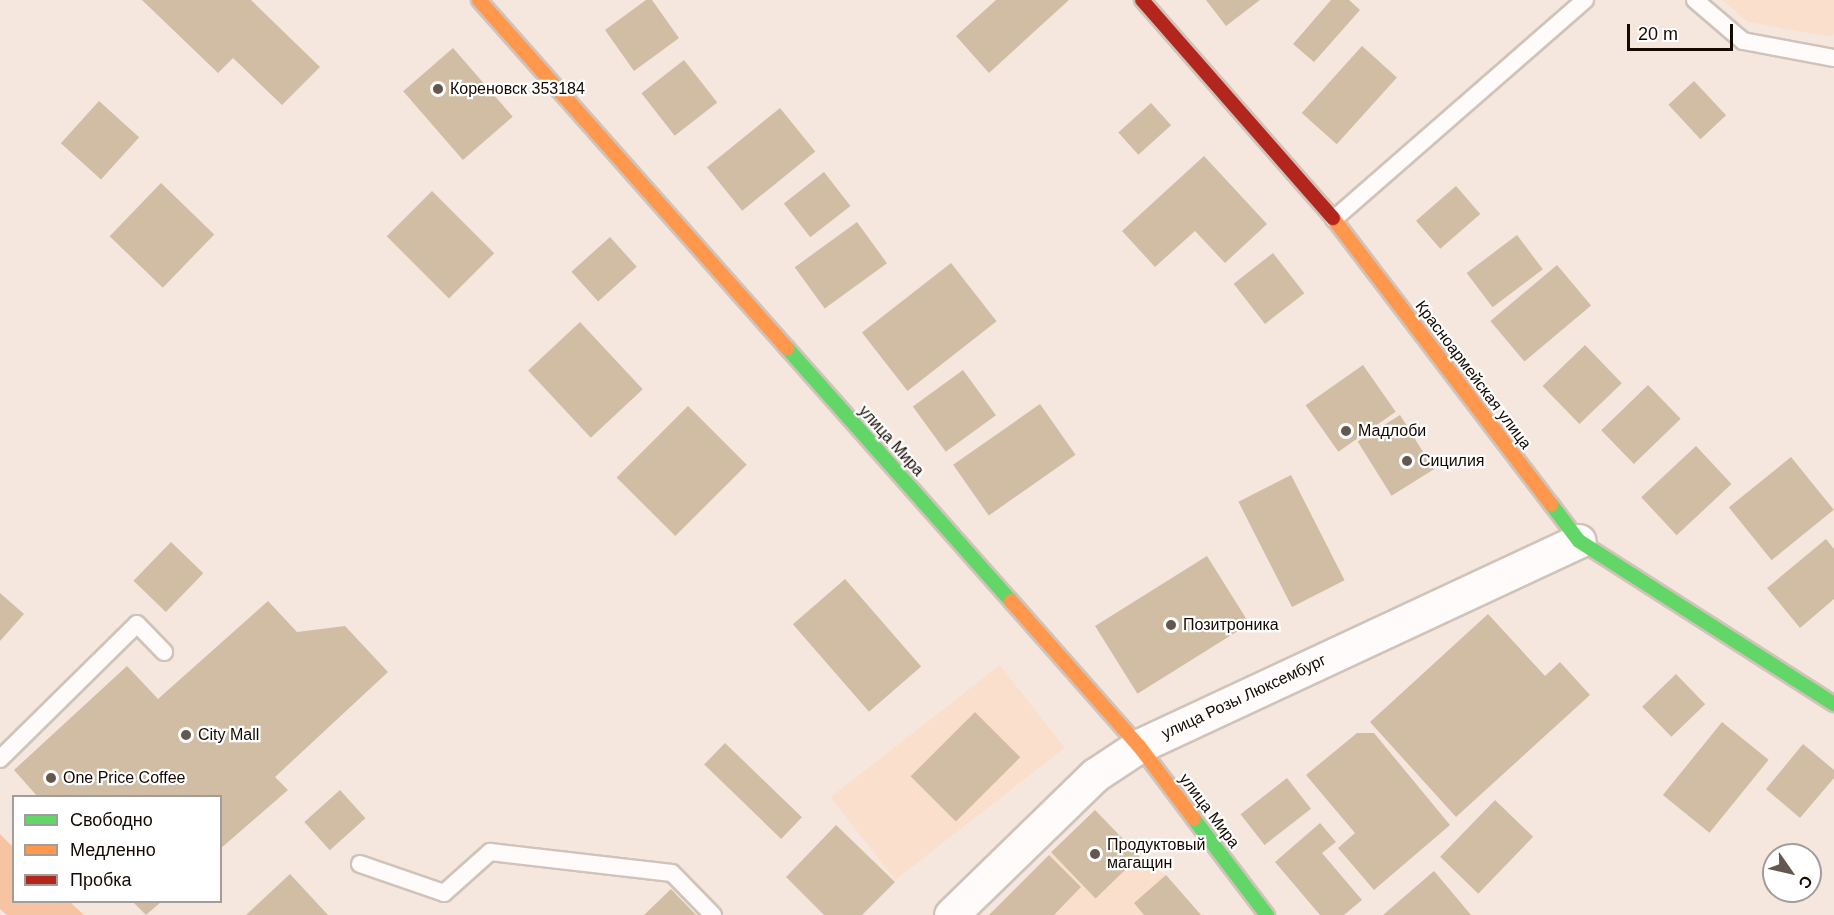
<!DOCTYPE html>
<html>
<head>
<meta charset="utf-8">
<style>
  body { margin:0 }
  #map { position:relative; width:1834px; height:915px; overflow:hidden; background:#f5e7de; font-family:Arial,sans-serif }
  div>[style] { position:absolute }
  .built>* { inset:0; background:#fadfcd; transform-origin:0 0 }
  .green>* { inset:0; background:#f6c4a2 }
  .building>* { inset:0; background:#d1bda3; transform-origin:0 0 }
  .roads { filter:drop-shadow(2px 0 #d0c3ba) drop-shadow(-2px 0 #d0c3ba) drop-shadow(0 2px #d0c3ba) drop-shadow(0 -2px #d0c3ba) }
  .lane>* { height:16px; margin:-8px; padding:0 8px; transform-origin:8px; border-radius:8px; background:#fefbfa }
  .street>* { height:33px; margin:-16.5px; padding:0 16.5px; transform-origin:16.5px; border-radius:16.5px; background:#fefbfa }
  .fast>* { height:14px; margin:-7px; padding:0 7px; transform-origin:7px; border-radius:7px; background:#63d668 }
  .slow>* { height:14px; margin:-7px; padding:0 7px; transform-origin:7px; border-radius:7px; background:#ff974d }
  .jam>* { height:14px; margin:-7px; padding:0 7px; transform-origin:7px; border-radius:7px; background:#b3261e }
  .dots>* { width:16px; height:16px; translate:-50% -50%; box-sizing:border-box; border:3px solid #fff; border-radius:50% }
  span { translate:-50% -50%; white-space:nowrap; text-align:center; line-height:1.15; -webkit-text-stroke:4.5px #fff; paint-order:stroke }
  .poi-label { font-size:16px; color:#160902 }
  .left { translate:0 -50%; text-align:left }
  .street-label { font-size:16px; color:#160902 }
  .legend { position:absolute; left:12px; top:795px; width:210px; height:108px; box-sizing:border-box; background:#fff; border:2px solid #a29d9a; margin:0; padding:8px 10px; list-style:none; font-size:18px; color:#160902 }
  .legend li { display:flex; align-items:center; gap:12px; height:30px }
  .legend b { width:30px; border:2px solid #a29d9a }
  .north { position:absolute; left:1762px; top:843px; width:60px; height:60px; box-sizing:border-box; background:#fff; border:2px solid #a29d9a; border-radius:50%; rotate:124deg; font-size:16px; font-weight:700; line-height:24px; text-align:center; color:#160902 }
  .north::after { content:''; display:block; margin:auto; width:21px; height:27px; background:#64574f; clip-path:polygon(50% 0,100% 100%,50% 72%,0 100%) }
  .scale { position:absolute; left:1627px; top:24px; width:106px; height:27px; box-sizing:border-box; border:3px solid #160902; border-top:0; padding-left:8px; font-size:18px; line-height:21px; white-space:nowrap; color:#160902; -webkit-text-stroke:4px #fff; paint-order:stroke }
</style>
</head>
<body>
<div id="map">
  <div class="built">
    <div style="clip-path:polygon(1722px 0,1834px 0,1834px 34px,1830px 37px,1748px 22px)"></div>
    <div style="left:1000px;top:665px;width:105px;height:215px;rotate:52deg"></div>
    <div style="clip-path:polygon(1095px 810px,1139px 856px,1166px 875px,1201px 915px,989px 915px)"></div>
  </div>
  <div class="green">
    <div style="clip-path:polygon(0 834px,13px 847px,14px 902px,70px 902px,84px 915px,7px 915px,0 909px)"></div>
  </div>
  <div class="building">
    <div style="clip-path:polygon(142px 0,251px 0,320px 67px,282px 105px,233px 58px,218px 73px)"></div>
    <div style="clip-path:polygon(646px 0,652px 0,679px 38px,634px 71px,605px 30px)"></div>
    <div style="clip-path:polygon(996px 0,1069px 0,989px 73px,956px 36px)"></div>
    <div style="clip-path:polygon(1206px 0,1260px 0,1226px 26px)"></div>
    <div style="clip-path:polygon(1331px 0,1349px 0,1360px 10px,1314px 62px,1293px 44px)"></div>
    <div style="left:1362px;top:46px;width:47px;height:90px;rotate:42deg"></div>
    <div style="left:453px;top:48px;width:91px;height:66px;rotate:49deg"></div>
    <div style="left:684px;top:60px;width:54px;height:54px;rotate:52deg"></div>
    <div style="left:1694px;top:81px;width:47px;height:35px;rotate:47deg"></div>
    <div style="left:99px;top:101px;width:54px;height:57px;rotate:42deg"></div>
    <div style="left:1151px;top:103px;width:30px;height:44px;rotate:48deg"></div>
    <div style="left:780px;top:108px;width:56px;height:94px;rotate:51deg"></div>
    <div style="clip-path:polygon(1204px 156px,1267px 224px,1225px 263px,1195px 231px,1155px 267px,1122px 231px)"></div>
    <div style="left:824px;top:172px;width:43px;height:51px;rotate:52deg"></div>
    <div style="left:161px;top:183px;width:74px;height:74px;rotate:44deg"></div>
    <div style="left:1456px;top:186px;width:37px;height:53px;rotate:49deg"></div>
    <div style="left:432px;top:191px;width:88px;height:64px;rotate:45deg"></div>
    <div style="left:857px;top:222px;width:51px;height:77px;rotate:54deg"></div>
    <div style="left:1517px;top:235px;width:43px;height:63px;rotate:53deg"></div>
    <div style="left:610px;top:237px;width:40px;height:52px;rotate:48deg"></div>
    <div style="left:1273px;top:253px;width:51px;height:50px;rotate:52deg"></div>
    <div style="left:951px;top:263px;width:74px;height:113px;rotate:52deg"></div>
    <div style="left:1557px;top:265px;width:53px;height:87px;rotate:50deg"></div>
    <div style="left:580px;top:322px;width:92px;height:71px;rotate:47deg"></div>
    <div style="left:1585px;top:345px;width:53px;height:59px;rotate:46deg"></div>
    <div style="left:1363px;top:365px;width:57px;height:70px;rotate:55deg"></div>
    <div style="left:963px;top:370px;width:56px;height:62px;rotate:54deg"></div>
    <div style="left:1648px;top:385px;width:47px;height:65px;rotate:46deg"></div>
    <div style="left:1040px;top:404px;width:62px;height:106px;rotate:55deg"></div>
    <div style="left:688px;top:406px;width:83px;height:101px;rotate:45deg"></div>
    <div style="left:1400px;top:415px;width:64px;height:50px;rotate:58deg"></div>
    <div style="left:1696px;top:446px;width:52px;height:75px;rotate:47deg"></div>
    <div style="left:1791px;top:457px;width:68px;height:80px;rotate:51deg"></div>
    <div style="left:1291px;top:475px;width:118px;height:59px;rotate:63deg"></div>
    <div style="clip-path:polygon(1826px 539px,1834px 549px,1834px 599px,1800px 628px,1767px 588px)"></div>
    <div style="left:171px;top:542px;width:45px;height:54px;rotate:44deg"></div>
    <div style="left:1207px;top:556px;width:80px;height:132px;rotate:58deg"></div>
    <div style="left:845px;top:579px;width:116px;height:69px;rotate:49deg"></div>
    <div style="clip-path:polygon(0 593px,24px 614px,0 641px)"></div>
    <div style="clip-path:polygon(268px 601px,297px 632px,345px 626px,388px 672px,275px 777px,288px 790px,220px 849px,220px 796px,37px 796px,14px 770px,127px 666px,158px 699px)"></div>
    <div style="clip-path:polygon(1488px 614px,1545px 676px,1560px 662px,1590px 695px,1456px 817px,1370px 722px)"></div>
    <div style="left:1676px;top:674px;width:42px;height:47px;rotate:46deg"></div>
    <div style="left:975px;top:712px;width:64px;height:91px;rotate:45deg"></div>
    <div style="left:1722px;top:722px;width:60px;height:94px;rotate:39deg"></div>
    <div style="clip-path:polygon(1357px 733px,1374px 733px,1450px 825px,1374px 890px,1338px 848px,1355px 833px,1306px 775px)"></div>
    <div style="left:725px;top:743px;width:107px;height:30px;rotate:44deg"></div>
    <div style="clip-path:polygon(1803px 744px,1834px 770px,1834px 778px,1800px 818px,1766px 789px)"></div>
    <div style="left:1287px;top:778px;width:39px;height:59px;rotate:52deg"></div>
    <div style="left:340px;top:790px;width:38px;height:48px;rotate:48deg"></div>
    <div style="left:1495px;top:800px;width:53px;height:79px;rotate:44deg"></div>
    <div style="left:1095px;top:810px;width:64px;height:61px;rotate:46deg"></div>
    <div style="clip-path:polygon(1320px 823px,1336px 842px,1322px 853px,1362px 900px,1344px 915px,1320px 915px,1275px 862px)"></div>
    <div style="clip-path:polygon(836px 825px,895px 882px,862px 915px,824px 915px,786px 877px)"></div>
    <div style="clip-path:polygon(1049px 855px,1081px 887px,1054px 915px,989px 915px)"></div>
    <div style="clip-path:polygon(1434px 871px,1471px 915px,1383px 915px)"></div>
    <div style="clip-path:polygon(290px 874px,328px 915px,246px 915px)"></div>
    <div style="clip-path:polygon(1166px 875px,1201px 915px,1144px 915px,1134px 903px)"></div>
    <div style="clip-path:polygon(671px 889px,696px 915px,644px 915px)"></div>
    <div style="clip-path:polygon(133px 902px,161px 902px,146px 915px)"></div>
  </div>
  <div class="roads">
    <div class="lane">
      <div style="left:1695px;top:0;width:63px;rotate:40.5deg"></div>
      <div style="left:1743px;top:41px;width:93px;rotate:10.6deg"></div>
      <div style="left:1334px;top:219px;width:333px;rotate:-41.1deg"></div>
      <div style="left:0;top:759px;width:192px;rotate:-44.6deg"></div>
      <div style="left:137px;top:624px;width:39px;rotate:46deg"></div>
      <div style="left:360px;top:864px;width:89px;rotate:19deg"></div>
      <div style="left:444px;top:893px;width:62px;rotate:-41.7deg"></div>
      <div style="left:490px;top:852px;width:183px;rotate:6.6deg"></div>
      <div style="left:672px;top:873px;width:59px;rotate:45.7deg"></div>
    </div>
    <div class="street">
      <div style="left:951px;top:915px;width:201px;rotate:-44.2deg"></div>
      <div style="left:1095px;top:775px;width:53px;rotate:-33.4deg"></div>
      <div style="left:1139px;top:746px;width:485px;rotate:-25deg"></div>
    </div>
    <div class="fast">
      <div style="left:787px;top:348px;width:338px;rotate:48.5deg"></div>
      <div style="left:1551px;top:504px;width:46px;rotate:52.9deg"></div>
      <div style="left:1579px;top:541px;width:303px;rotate:32.6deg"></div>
      <div style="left:1194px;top:819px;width:121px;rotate:52.8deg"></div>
    </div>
    <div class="slow">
      <div style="left:479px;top:0;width:465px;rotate:48.5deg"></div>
      <div style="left:1333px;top:218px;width:360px;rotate:52.7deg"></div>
      <div style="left:1011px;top:601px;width:193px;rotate:48.6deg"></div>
      <div style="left:1139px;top:746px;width:91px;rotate:53deg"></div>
    </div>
    <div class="jam">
      <div style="left:1142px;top:0;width:290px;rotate:48.8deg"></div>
    </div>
  </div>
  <div class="dots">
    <div style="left:438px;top:89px;background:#64574f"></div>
    <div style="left:1346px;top:431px;background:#64574f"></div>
    <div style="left:1407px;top:461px;background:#64574f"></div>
    <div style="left:1171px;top:625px;background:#64574f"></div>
    <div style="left:186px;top:735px;background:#64574f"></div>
    <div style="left:51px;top:778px;background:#64574f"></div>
    <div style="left:1095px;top:854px;background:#64574f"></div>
  </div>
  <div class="poi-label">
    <span class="left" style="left:450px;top:89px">Кореновск 353184</span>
    <span class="left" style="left:1358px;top:431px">Мадлоби</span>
    <span class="left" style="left:1419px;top:461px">Сицилия</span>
    <span class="left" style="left:1183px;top:625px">Позитроника</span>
    <span class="left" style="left:198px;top:735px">City Mall</span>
    <span class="left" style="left:63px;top:778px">One Price Coffee</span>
    <span class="left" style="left:1107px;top:854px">Продуктовый<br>магащин</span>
  </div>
  <div class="street-label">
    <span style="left:1473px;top:375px;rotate:53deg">Красноармейская улица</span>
    <span style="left:891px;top:441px;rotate:48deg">улица Мира</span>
    <span style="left:1244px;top:697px;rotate:-25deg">улица Розы Люксембург</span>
    <span style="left:1209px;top:811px;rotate:53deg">улица Мира</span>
  </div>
  <ul class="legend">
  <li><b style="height:8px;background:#63d668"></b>Свободно</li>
  <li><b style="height:8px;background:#ff974d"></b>Медленно</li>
  <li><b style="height:8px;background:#b3261e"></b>Пробка</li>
  </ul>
  <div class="north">С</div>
  <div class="scale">20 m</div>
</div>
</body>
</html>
